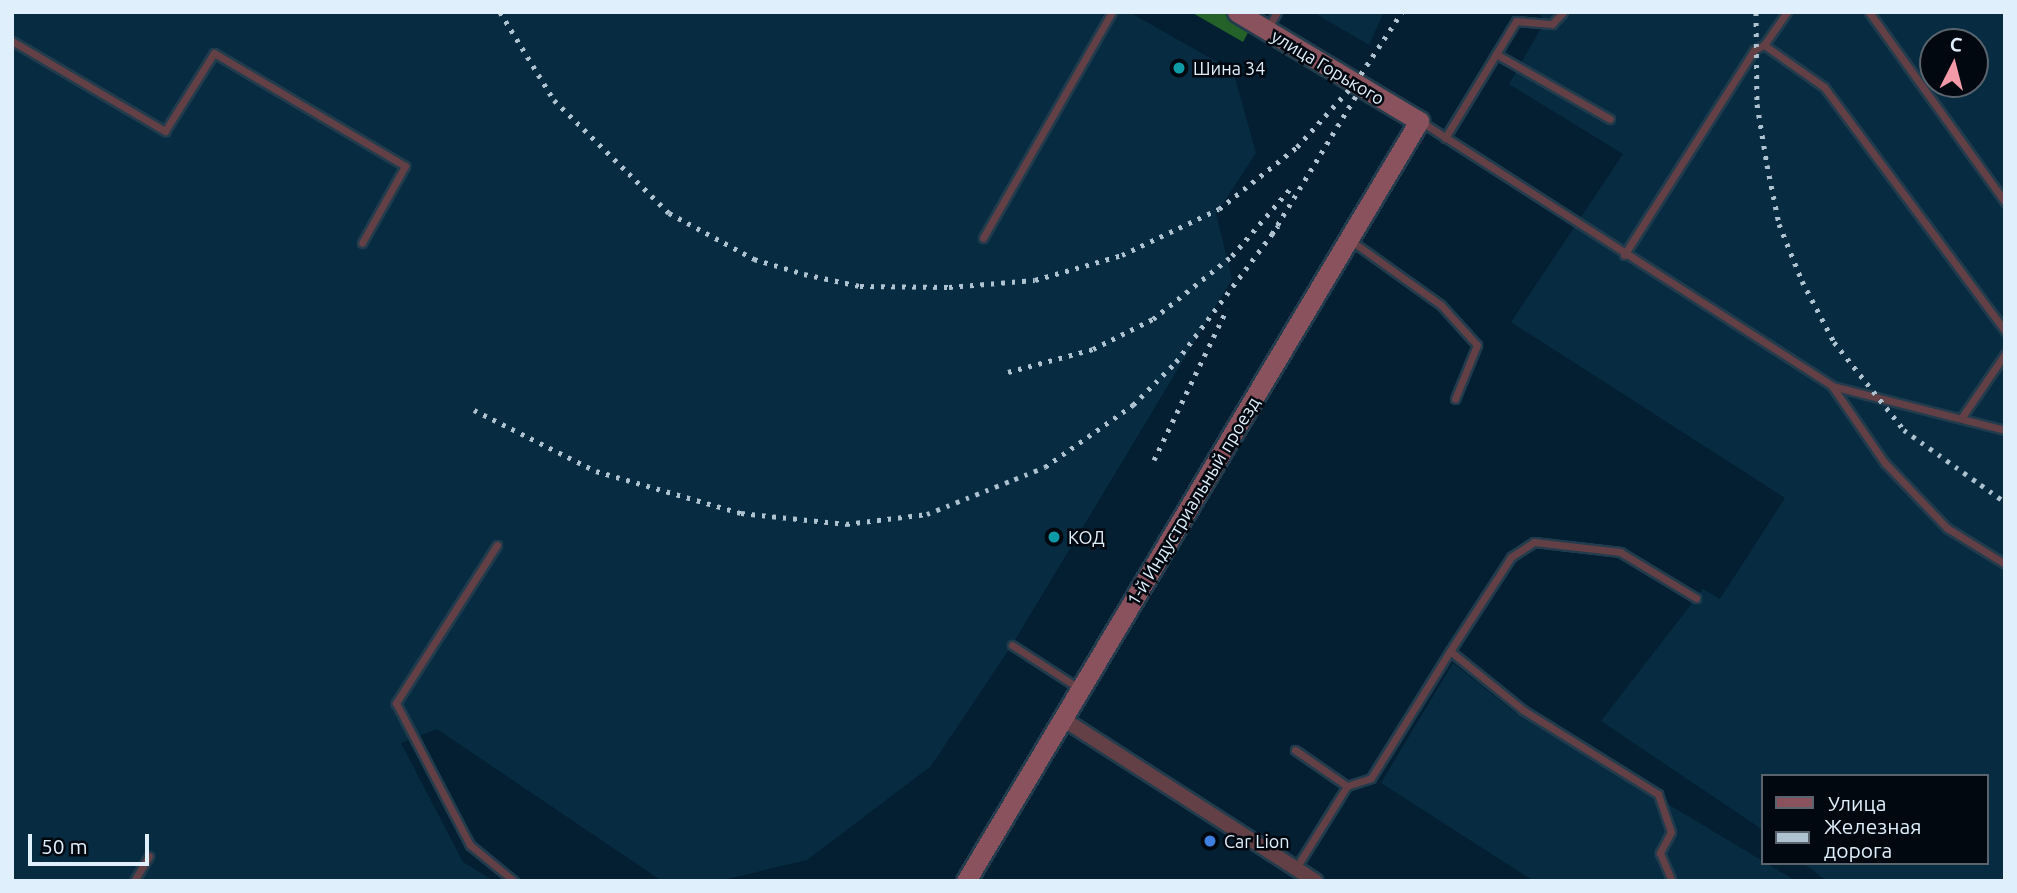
<!DOCTYPE html>
<html>
<head>
<meta charset="utf-8">
<style>
  body { margin:0 }
  #map { position:relative; width:2017px; height:893px; overflow:hidden; background:#031f31; font-family:Ubuntu,sans-serif }
  div>[style] { position:absolute }
  .built>* { inset:0; background:#072c42 }
  .forest>* { inset:0; background:#246229 }
  .roads { filter:drop-shadow(2px 0 #223c4d) drop-shadow(-2px 0 #223c4d) drop-shadow(0 2px #223c4d) drop-shadow(0 -2px #223c4d) }
  .lane>* { height:7px; margin:-3.5px; padding:0 3.5px; transform-origin:3.5px; border-radius:3.5px; background:#624045 }
  .street>* { height:14px; margin:-7px; padding:0 7px; transform-origin:7px; border-radius:7px; background:#624045 }
  .secondary>* { height:19px; margin:-9.5px; padding:0 9.5px; transform-origin:9.5px; border-radius:9.5px; background:#89525c }
  .rail>* { height:5px; margin-top:-2.5px; transform-origin:0; background:repeating-linear-gradient(90deg,#afc2d0 0 3.5px,transparent 0 10.5px) }
  .dots>* { width:19px; height:19px; translate:-50% -50%; box-sizing:border-box; border:4px solid #01080f; border-radius:50% }
  span { translate:-50% -50%; white-space:nowrap; text-align:center; line-height:1.15; -webkit-text-stroke:5px #01080f; paint-order:stroke }
  .street-label { font-size:18px; color:#dfeffc }
  .poi-label { font-size:18px; color:#dfeffc }
  .left { translate:0 -50%; text-align:left }
  .frame { position:absolute; inset:0; border:14px solid #dfeffc; pointer-events:none }
  .legend { position:absolute; left:1761px; top:774px; width:228px; height:91px; box-sizing:border-box; background:#01080f; border:2px solid #5a646e; margin:0; padding:9px 12px; list-style:none; font-size:21px; color:#dfeffc }
  .legend li { display:flex; align-items:center; gap:14px; height:35px }
  .legend b { width:35px; border:2px solid #5a646e }
  .north { position:absolute; left:1919px; top:28px; width:70px; height:70px; box-sizing:border-box; background:#01080f; border:2px solid #5a646e; border-radius:50%; rotate:6deg; font-size:19px; font-weight:700; line-height:28px; text-align:center; color:#dfeffc }
  .north::after { content:''; display:block; margin:auto; width:24px; height:32px; background:#f39aa8; clip-path:polygon(50% 0,100% 100%,50% 72%,0 100%) }
  .scale { position:absolute; left:28px; top:834px; width:121px; height:32px; box-sizing:border-box; border:4px solid #dfeffc; border-top:0; padding-left:9px; font-size:21px; line-height:24px; white-space:nowrap; color:#dfeffc; -webkit-text-stroke:5px #01080f; paint-order:stroke }
</style>
</head>
<body>
<div id="map">
  <div class="built">
    <div style="clip-path:polygon(12px 12px,1129px 12px,1233px 71px,1256px 153px,1216px 214px,1232px 279px,1012px 645px,931px 766px,807px 860px,718px 881px,662px 881px,437px 729px,401px 743px,463px 862px,494px 881px,12px 881px)"></div>
    <div style="clip-path:polygon(1313px 12px,1384px 12px,1369px 45px)"></div>
    <div style="clip-path:polygon(evenodd,1532px 12px,2005px 12px,2005px 881px,1827px 881px,1803px 863px,1987px 863px,1987px 776px,1763px 776px,1763px 830px,1601px 721px,1703px 589px,1720px 599px,1785px 498px,1511px 322px,1623px 154px,1509px 84px,1541px 28px,1541px 15px,1532px 12px,1933px 42px,1975px 42px,1975px 84px,1933px 84px,1933px 42px)"></div>
    <div style="clip-path:polygon(1453px 663px,1513px 711px,1796px 881px,1534px 881px,1381px 783px)"></div>
  </div>
  <div class="forest">
    <div style="clip-path:polygon(1191px 12px,1225px 12px,1251px 27px,1243px 42px)"></div>
  </div>
  <div class="roads">
    <div class="lane">
      <div style="left:1869px;top:12px;width:234px;rotate:54.4deg"></div>
      <div style="left:1267px;top:30px;width:21px;rotate:-61deg"></div>
      <div style="left:12px;top:41px;width:178px;rotate:30.5deg"></div>
      <div style="left:165px;top:131px;width:92px;rotate:-57.9deg"></div>
      <div style="left:214px;top:53px;width:222px;rotate:30.6deg"></div>
      <div style="left:405px;top:166px;width:88px;rotate:119.2deg"></div>
      <div style="left:1764px;top:45px;width:73px;rotate:35deg"></div>
      <div style="left:1824px;top:87px;width:304px;rotate:53.4deg"></div>
      <div style="left:1496px;top:54px;width:131px;rotate:29.7deg"></div>
      <div style="left:1420px;top:121px;width:490px;rotate:32.7deg"></div>
      <div style="left:1832px;top:386px;width:179px;rotate:14.3deg"></div>
      <div style="left:1445px;top:138px;width:137px;rotate:-58.7deg"></div>
      <div style="left:1516px;top:21px;width:36px;rotate:5deg"></div>
      <div style="left:1552px;top:24px;width:16px;rotate:-47deg"></div>
      <div style="left:983px;top:238px;width:260px;rotate:-60.3deg"></div>
      <div style="left:1350px;top:240px;width:112px;rotate:35.5deg"></div>
      <div style="left:1441px;top:305px;width:54px;rotate:48deg"></div>
      <div style="left:1477px;top:345px;width:58px;rotate:112.2deg"></div>
      <div style="left:1624px;top:255px;width:243px;rotate:-57.6deg"></div>
      <div style="left:1754px;top:50px;width:11px;rotate:-27deg"></div>
      <div style="left:1764px;top:45px;width:40px;rotate:-55.1deg"></div>
      <div style="left:1832px;top:386px;width:93px;rotate:55.5deg"></div>
      <div style="left:1885px;top:463px;width:90px;rotate:46.4deg"></div>
      <div style="left:1947px;top:528px;width:68px;rotate:31.8deg"></div>
      <div style="left:1962px;top:417px;width:76px;rotate:-55.7deg"></div>
      <div style="left:497px;top:545px;width:188px;rotate:122.6deg"></div>
      <div style="left:396px;top:703px;width:160px;rotate:62.5deg"></div>
      <div style="left:470px;top:845px;width:57px;rotate:39.3deg"></div>
      <div style="left:1012px;top:645px;width:81px;rotate:32.9deg"></div>
      <div style="left:1450px;top:651px;width:112px;rotate:-57deg"></div>
      <div style="left:1511px;top:557px;width:27px;rotate:-33deg"></div>
      <div style="left:1534px;top:542px;width:87px;rotate:6.6deg"></div>
      <div style="left:1620px;top:552px;width:89px;rotate:31.2deg"></div>
      <div style="left:1295px;top:750px;width:63px;rotate:34.7deg"></div>
      <div style="left:1347px;top:786px;width:97px;rotate:121.9deg"></div>
      <div style="left:1347px;top:786px;width:25px;rotate:-18deg"></div>
      <div style="left:1371px;top:778px;width:150px;rotate:-58.1deg"></div>
      <div style="left:1450px;top:651px;width:94px;rotate:38.9deg"></div>
      <div style="left:1523px;top:710px;width:159px;rotate:31.9deg"></div>
      <div style="left:1658px;top:794px;width:40px;rotate:71.1deg"></div>
      <div style="left:1671px;top:832px;width:24px;rotate:118deg"></div>
      <div style="left:1660px;top:853px;width:30px;rotate:67deg"></div>
      <div style="left:134px;top:881px;width:29px;rotate:-59deg"></div>
    </div>
    <div class="street">
      <div style="left:1063px;top:719px;width:300px;rotate:32.7deg"></div>
    </div>
    <div class="secondary">
      <div style="left:966px;top:881px;width:885px;rotate:-59.2deg"></div>
      <div style="left:1419px;top:121px;width:212px;rotate:-149.1deg"></div>
    </div>
  </div>
  <div class="rail">
    <div style="left:500px;top:12px;width:103px;rotate:58.5deg"></div>
    <div style="left:554px;top:100px;width:161px;rotate:44.5deg"></div>
    <div style="left:669px;top:213px;width:97px;rotate:28.4deg"></div>
    <div style="left:754px;top:259px;width:52px;rotate:16.7deg"></div>
    <div style="left:804px;top:274px;width:57px;rotate:12.1deg"></div>
    <div style="left:860px;top:286px;width:89px;rotate:0.6deg"></div>
    <div style="left:949px;top:287px;width:86px;rotate:-4.7deg"></div>
    <div style="left:1035px;top:280px;width:91px;rotate:-16deg"></div>
    <div style="left:1122px;top:255px;width:107px;rotate:-25.4deg"></div>
    <div style="left:1219px;top:209px;width:100px;rotate:-38.5deg"></div>
    <div style="left:1297px;top:147px;width:86px;rotate:-47.8deg"></div>
    <div style="left:1355px;top:83px;width:85px;rotate:-56.5deg"></div>
    <div style="left:1756px;top:12px;width:92px;rotate:89.4deg"></div>
    <div style="left:1757px;top:104px;width:62px;rotate:80.7deg"></div>
    <div style="left:1767px;top:165px;width:60px;rotate:78.5deg"></div>
    <div style="left:1779px;top:224px;width:61px;rotate:68deg"></div>
    <div style="left:1802px;top:281px;width:69px;rotate:62.3deg"></div>
    <div style="left:1834px;top:342px;width:112px;rotate:51.5deg"></div>
    <div style="left:1904px;top:430px;width:124px;rotate:35.5deg"></div>
    <div style="left:1272px;top:234px;width:164px;rotate:-58.7deg"></div>
    <div style="left:1008px;top:372px;width:88px;rotate:-15.1deg"></div>
    <div style="left:1093px;top:349px;width:67px;rotate:-26.6deg"></div>
    <div style="left:1153px;top:319px;width:101px;rotate:-38.6deg"></div>
    <div style="left:1232px;top:256px;width:90px;rotate:-49.1deg"></div>
    <div style="left:474px;top:410px;width:136px;rotate:26.6deg"></div>
    <div style="left:596px;top:471px;width:151px;rotate:16.2deg"></div>
    <div style="left:741px;top:513px;width:106px;rotate:6deg"></div>
    <div style="left:846px;top:524px;width:82px;rotate:-7deg"></div>
    <div style="left:927px;top:514px;width:127px;rotate:-21.7deg"></div>
    <div style="left:1045px;top:467px;width:108px;rotate:-35.2deg"></div>
    <div style="left:1133px;top:405px;width:61px;rotate:-45deg"></div>
    <div style="left:1176px;top:362px;width:170px;rotate:-53.1deg"></div>
    <div style="left:1154px;top:460px;width:168px;rotate:-64.2deg"></div>
  </div>
  <div class="dots">
    <div style="left:1179px;top:68px;background:#0f9aa8"></div>
    <div style="left:1054px;top:537px;background:#0f9aa8"></div>
    <div style="left:1210px;top:841px;background:#3f7fe0"></div>
  </div>
  <div class="street-label">
    <span style="left:1328px;top:67px;rotate:31deg">улица Горького</span>
    <span style="left:1193px;top:501px;rotate:-59deg">1-й Индустриальный проезд</span>
  </div>
  <div class="poi-label">
    <span class="left" style="left:1193px;top:68px">Шина 34</span>
    <span class="left" style="left:1068px;top:537px">КОД</span>
    <span class="left" style="left:1224px;top:841px">Car Lion</span>
  </div>
  <div class="frame"></div>
  <ul class="legend">
  <li><b style="height:9px;background:#89525c"></b>Улица</li>
  <li><b style="height:9px;background:#afc2d0"></b>Железная дорога</li>
  </ul>
  <div class="north">С</div>
  <div class="scale">50 m</div>
</div>
</body>
</html>
